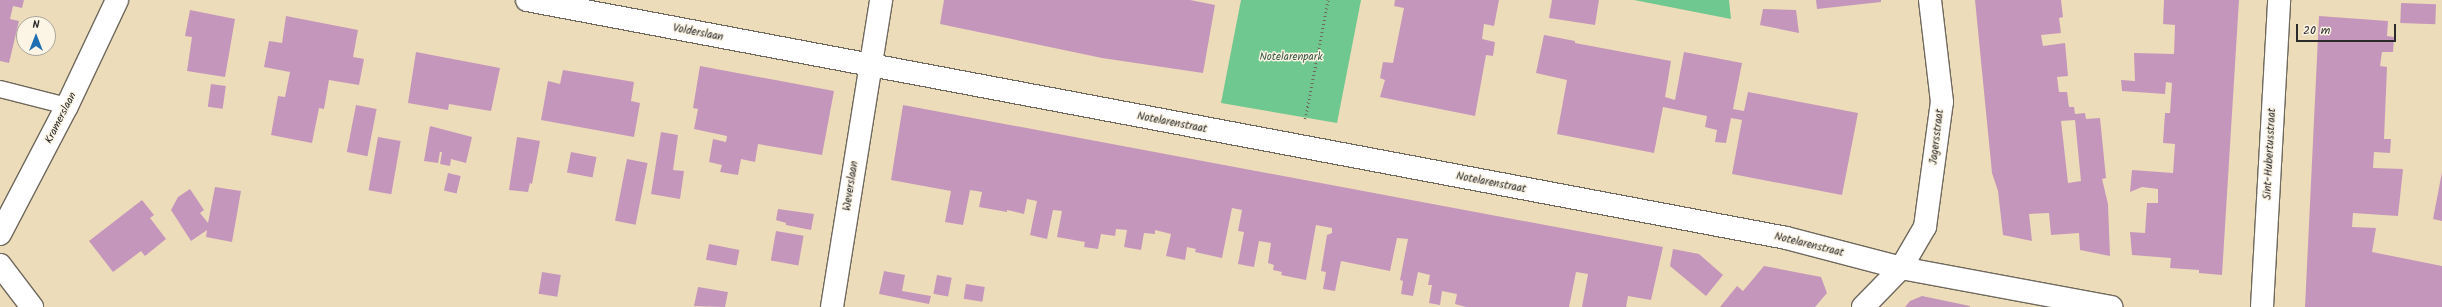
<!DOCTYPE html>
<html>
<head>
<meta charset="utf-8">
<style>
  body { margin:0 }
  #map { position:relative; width:2442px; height:307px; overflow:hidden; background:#eddcb9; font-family:Kalam,sans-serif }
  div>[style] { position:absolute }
  .green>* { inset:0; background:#6fc88f }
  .building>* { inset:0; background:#c596bb; transform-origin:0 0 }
  .path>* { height:2.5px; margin-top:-1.25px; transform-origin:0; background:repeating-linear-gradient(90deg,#6f695d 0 1px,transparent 0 4px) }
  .roads { filter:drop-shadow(1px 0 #6f695d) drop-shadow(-1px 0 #6f695d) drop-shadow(0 1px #6f695d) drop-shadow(0 -1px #6f695d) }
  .service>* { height:16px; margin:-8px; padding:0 8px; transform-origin:8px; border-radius:8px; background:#fff }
  .minor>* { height:22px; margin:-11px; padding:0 11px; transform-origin:11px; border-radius:11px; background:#fff }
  span { translate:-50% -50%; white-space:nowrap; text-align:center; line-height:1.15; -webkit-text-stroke:3px #fcf5e5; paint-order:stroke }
  .street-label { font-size:11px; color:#2b2b2b }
  .park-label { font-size:11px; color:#3f5a49 }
  .north { position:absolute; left:16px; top:16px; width:40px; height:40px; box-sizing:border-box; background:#fcf5e5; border:1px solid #a8a49b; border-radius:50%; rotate:0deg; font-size:11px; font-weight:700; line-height:16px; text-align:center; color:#2b2b2b }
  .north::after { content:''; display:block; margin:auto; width:14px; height:18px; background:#1f6fb2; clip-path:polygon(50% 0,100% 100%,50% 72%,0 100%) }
  .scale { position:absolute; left:2296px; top:24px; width:100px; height:18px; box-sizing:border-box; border:2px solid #2b2b2b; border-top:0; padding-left:5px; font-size:12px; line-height:14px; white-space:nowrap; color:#2b2b2b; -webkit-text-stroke:3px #fcf5e5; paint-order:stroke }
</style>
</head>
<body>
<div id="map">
  <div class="green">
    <div style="clip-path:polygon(1241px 0,1361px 0,1337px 123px,1221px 103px)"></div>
    <div style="clip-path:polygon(1634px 0,1729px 0,1731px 19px)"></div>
  </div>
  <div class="building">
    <div style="clip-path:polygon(0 0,24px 0,22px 8px,13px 6px,10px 19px,19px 21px,9px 63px,0 61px)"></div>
    <div style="clip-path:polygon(944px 0,1190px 0,1215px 5px,1203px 73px,1102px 58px,940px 24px)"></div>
    <div style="clip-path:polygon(1395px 0,1499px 0,1494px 26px,1484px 24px,1482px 39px,1495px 42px,1493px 56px,1486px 55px,1475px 116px,1380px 97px,1385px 80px,1380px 78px,1383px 62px,1393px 63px,1404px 8px,1394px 6px)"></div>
    <div style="clip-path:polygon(1552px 0,1599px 0,1595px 25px,1549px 18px)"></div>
    <div style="clip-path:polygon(1816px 0,1881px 0,1881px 2px,1817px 9px)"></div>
    <div style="clip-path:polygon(evenodd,1975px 0,2061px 0,2063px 17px,2059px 18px,2061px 33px,2041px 35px,2043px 46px,2065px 43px,2068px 76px,2057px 77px,2059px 92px,2067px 92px,2069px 107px,2074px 107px,2075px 114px,2085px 113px,2086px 119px,2100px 118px,2106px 178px,2102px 179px,2108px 204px,2110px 256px,2080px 250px,2079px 233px,2051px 235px,2049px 213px,2029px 214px,2032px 241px,2003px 235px,1998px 191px,1992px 173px,1975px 0,2075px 120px,2081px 181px,2068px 183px,2061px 121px,2075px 120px)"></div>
    <div style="clip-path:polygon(2164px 0,2239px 0,2222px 275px,2199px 273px,2199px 270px,2170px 268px,2171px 258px,2132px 255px,2130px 232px,2145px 233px,2147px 203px,2158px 203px,2158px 189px,2142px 187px,2130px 192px,2132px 170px,2173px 173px,2175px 144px,2163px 143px,2165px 113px,2170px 113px,2172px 83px,2166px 82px,2165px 94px,2122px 91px,2121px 80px,2135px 81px,2134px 53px,2174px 54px,2175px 25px,2163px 24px)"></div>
    <div style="left:2401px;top:3px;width:35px;height:20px;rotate:2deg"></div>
    <div style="clip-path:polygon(1763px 9px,1796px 10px,1799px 33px,1760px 25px)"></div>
    <div style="clip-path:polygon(190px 10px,235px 19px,225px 77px,187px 71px,192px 37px,185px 36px)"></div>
    <div style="clip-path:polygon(286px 16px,358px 30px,353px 57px,364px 59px,359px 85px,329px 80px,324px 109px,319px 108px,312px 143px,271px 135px,278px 96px,285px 97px,290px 72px,264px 67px,269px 41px,282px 43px)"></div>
    <div style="clip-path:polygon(2319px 16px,2388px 21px,2387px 36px,2394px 37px,2393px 52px,2382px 52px,2380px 66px,2387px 67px,2384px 139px,2391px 139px,2390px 153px,2374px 152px,2373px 168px,2403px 169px,2398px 216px,2353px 213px,2352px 227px,2376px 228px,2372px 252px,2442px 266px,2442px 307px,2305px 307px)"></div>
    <div style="clip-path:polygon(1544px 35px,1575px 41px,1575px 43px,1671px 61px,1665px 97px,1675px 100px,1684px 52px,1742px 63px,1733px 109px,1744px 111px,1748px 92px,1858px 113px,1842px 195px,1732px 174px,1742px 120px,1731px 118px,1726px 143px,1715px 142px,1717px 130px,1705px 127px,1707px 116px,1663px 107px,1654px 153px,1557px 134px,1567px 80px,1536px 73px)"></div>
    <div style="clip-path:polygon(416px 52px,500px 68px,491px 111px,449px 104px,448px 110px,408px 103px)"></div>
    <div style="clip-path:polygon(700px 66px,834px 91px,822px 155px,758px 144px,755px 162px,741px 159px,738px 175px,720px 172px,722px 165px,709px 162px,713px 139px,726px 142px,727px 136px,694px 129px,698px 109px,693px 108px)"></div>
    <div style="clip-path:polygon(563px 70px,634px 82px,631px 101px,640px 103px,634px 137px,541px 120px,548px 81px,560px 84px)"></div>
    <div style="left:211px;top:84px;width:15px;height:23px;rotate:8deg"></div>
    <div style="left:356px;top:105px;width:21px;height:48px;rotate:11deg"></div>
    <div style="clip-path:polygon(903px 105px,1663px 247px,1651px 300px,1628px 296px,1626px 307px,1582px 307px,1588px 274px,1576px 272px,1569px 307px,1466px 307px,1455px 304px,1457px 294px,1442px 291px,1440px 305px,1429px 303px,1432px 285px,1428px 285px,1430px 275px,1418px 272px,1413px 296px,1401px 294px,1403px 281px,1400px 280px,1408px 239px,1397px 238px,1390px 271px,1341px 261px,1335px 291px,1323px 289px,1326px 272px,1321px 271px,1327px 235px,1332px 233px,1332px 228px,1316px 225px,1306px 280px,1281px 275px,1282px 272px,1273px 270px,1274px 265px,1268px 263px,1271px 243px,1259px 241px,1254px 267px,1238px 264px,1244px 232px,1238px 231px,1242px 210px,1232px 208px,1222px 258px,1195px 252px,1196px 249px,1187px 247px,1185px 260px,1166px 256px,1171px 234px,1155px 230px,1155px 234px,1144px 233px,1141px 250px,1124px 247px,1127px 230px,1116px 229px,1115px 236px,1101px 234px,1098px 249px,1084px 247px,1085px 242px,1057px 237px,1062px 211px,1053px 210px,1047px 239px,1030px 235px,1037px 201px,1027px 199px,1024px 214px,1007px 210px,1007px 212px,979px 207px,982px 192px,970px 190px,963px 225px,945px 222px,951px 191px,891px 180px)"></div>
    <div style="clip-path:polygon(430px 126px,472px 137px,466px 163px,451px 159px,450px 166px,440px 164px,442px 152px,440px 152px,438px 163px,424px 161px)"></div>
    <div style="clip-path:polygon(661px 132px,678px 135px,673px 170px,684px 171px,680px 199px,651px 194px)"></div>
    <div style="left:378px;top:137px;width:23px;height:54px;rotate:10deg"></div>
    <div style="clip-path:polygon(517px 137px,540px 141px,532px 184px,530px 183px,528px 192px,509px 190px)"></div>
    <div style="left:571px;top:152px;width:26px;height:21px;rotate:11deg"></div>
    <div style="left:627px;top:159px;width:21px;height:63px;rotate:11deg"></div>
    <div style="clip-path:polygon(2442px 172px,2442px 221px,2433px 219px)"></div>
    <div style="left:448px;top:173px;width:13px;height:18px;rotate:13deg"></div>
    <div style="clip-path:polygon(215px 187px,241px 191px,232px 242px,206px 237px,207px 230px,191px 241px,171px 210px,178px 197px,190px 189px,204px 210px,200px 213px,208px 223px)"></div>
    <div style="clip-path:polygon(142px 200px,154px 215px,150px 218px,166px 239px,145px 256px,141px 251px,113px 272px,89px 241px)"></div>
    <div style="clip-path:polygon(778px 209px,814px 214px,811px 230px,786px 225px,786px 223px,776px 220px)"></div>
    <div style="left:776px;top:231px;width:28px;height:30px;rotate:10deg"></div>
    <div style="left:709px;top:244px;width:31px;height:16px;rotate:11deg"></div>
    <div style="clip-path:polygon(1673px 249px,1699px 254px,1723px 275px,1706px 296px,1670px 266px)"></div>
    <div style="clip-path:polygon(1764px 266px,1821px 277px,1827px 293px,1815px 307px,1720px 307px,1737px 286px,1743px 291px)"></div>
    <div style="clip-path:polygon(884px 271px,905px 275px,902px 291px,931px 296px,929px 304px,879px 294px)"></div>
    <div style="left:542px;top:272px;width:19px;height:22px;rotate:9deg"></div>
    <div style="left:937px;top:275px;width:15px;height:19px;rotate:11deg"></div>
    <div style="left:966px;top:284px;width:19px;height:15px;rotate:9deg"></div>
    <div style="clip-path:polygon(698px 287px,728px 292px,725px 307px,694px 306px)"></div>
    <div style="clip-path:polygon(1922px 296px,1970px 306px,1970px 307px,1905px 307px,1910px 301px)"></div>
  </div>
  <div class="path">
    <div style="left:1305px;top:119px;width:121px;rotate:-79.1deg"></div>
  </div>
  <div class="roads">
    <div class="service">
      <div style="left:0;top:89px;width:69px;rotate:14.2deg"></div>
    </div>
    <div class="minor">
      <div style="left:527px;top:0;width:1281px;rotate:10.7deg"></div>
      <div style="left:1786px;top:238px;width:119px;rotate:14.6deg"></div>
      <div style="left:1901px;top:268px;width:214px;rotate:10.5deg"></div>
      <div style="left:0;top:234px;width:144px;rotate:-62.4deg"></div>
      <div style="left:67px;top:106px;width:117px;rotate:-64.7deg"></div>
      <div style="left:0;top:265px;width:53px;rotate:52.7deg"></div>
      <div style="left:832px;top:307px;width:311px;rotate:-80.9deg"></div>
      <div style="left:1863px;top:307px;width:54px;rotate:-45.7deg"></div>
      <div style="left:1901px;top:268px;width:48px;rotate:-59.7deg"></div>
      <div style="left:1925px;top:227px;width:126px;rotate:-82.3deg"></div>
      <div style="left:1942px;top:102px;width:103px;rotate:-96.7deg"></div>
      <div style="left:2262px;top:307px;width:307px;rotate:-86.8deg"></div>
    </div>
  </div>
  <div class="street-label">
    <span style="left:698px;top:33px;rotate:11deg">Volderslaan</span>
    <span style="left:61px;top:118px;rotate:-63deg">Kramerslaan</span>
    <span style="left:1172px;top:123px;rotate:11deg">Notelarenstraat</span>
    <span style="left:1937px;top:137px;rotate:-83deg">Jagersstraat</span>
    <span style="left:2270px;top:154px;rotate:-87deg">Sint-Hubertusstraat</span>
    <span style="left:1491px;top:183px;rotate:11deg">Notelarenstraat</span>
    <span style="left:851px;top:186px;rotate:-81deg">Weverslaan</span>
    <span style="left:1809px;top:245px;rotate:14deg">Notelarenstraat</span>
  </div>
  <div class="park-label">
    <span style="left:1291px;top:57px">Notelarenpark</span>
  </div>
  <div class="north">N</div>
  <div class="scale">20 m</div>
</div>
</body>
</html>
